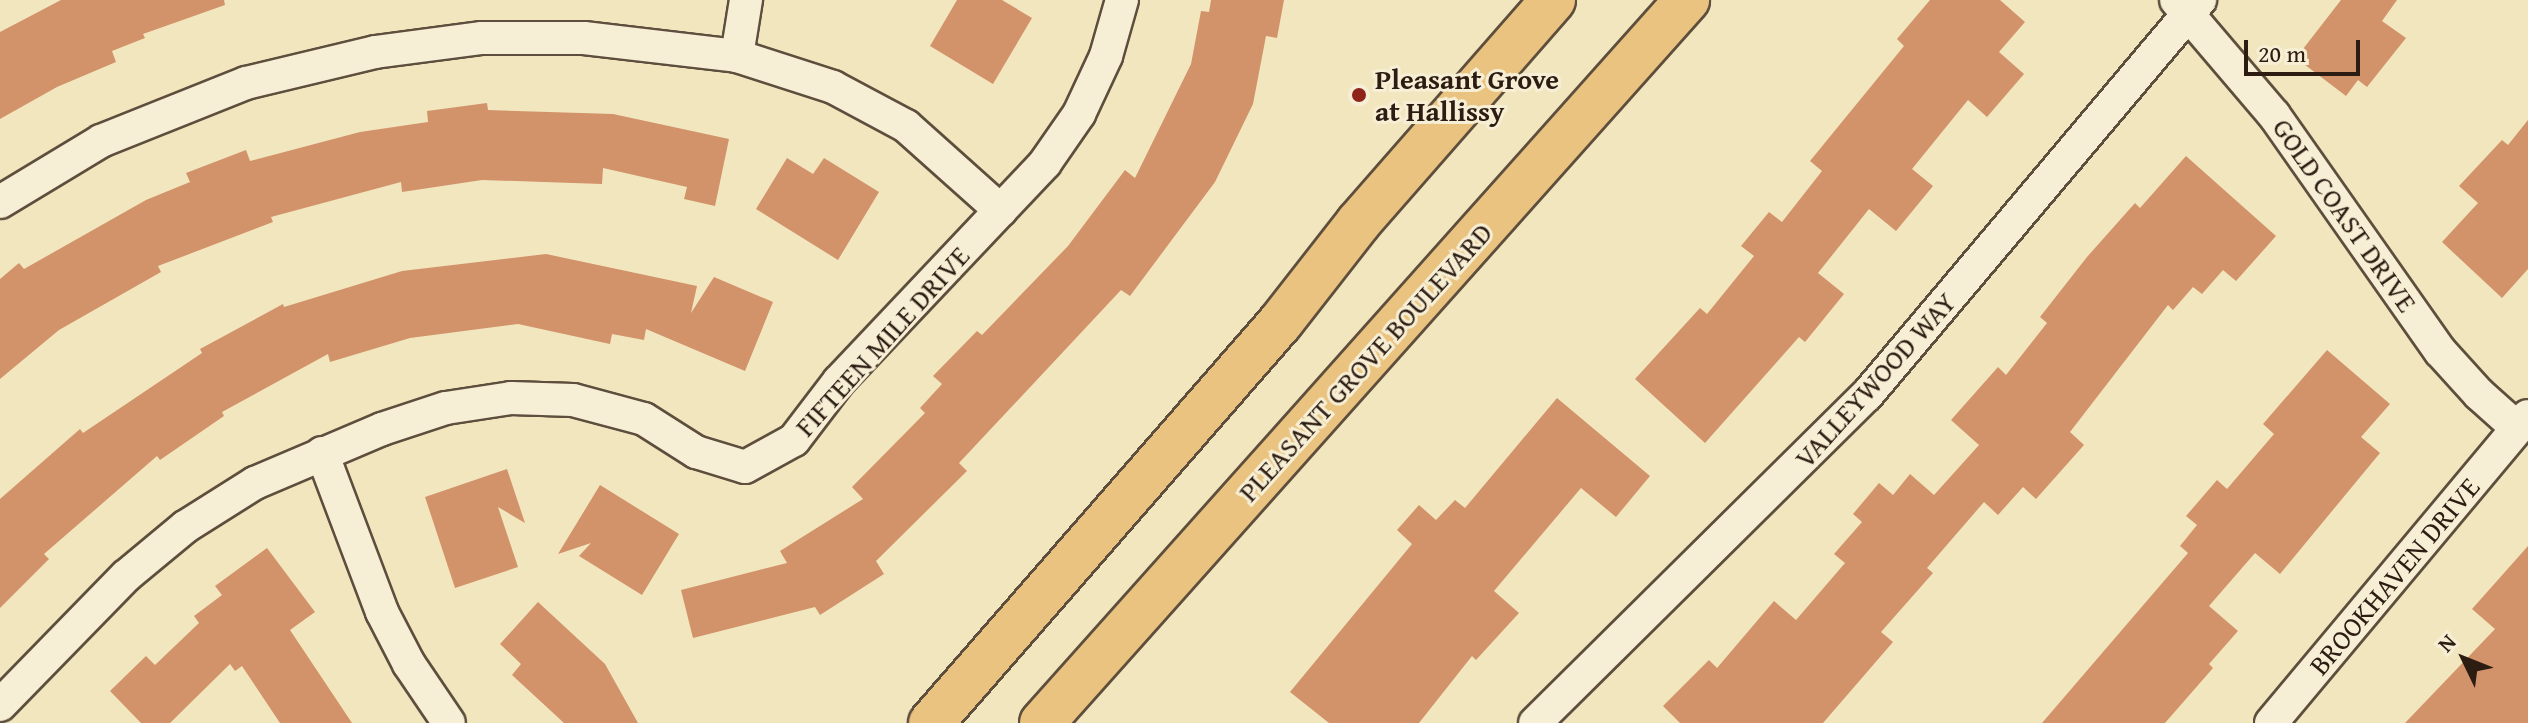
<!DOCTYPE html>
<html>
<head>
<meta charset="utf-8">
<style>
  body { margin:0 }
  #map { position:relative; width:2528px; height:723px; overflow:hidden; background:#f2e6be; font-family:"Gentium Book Plus",serif }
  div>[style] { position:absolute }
  .building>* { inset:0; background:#d2936b }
  .roads { filter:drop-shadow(2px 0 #5e4e3d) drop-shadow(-2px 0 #5e4e3d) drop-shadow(0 2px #5e4e3d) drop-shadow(0 -2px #5e4e3d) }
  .minor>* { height:32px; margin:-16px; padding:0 16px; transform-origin:16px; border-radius:16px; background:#f7efd5 }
  .primary>* { height:44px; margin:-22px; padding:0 22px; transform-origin:22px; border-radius:22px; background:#e9c37f }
  .dots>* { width:22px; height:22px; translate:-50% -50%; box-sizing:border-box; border:4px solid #f7efd5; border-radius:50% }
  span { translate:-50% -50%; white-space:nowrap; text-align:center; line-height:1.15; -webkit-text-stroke:6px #f7efd5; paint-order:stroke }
  .poi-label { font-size:28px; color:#2c1c12; font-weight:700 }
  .left { translate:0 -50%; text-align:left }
  .street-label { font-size:28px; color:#2c1c12 }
  .north { position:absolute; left:2424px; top:619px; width:80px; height:80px; -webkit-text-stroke:6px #f7efd5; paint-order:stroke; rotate:313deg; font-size:22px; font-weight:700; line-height:32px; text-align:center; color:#2c1c12 }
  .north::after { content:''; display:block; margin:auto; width:28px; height:36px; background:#2c1c12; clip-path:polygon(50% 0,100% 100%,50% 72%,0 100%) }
  .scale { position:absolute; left:2244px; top:40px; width:116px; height:36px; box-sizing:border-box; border:4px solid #2c1c12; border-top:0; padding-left:10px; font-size:24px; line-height:28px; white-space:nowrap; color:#2c1c12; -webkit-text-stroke:6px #f7efd5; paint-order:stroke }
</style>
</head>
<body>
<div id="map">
  <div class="building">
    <div style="clip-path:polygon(61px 0,224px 0,225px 5px,143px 34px,145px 38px,112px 51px,116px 62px,57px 87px,0 119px,0 32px)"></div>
    <div style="clip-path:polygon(957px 0,1002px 0,1032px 18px,993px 84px,930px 46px)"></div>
    <div style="clip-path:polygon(1211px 0,1284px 0,1277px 38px,1266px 36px,1253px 104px,1215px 182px,1130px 296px,1121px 290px,959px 463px,967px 471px,876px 561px,884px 574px,820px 615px,815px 607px,693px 638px,681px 590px,787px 563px,780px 551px,863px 499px,852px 487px,925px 413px,920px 408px,942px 384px,933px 376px,977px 331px,982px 335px,1068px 246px,1125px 170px,1135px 178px,1191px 64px,1201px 11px,1209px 12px)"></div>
    <div style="clip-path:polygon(1930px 0,2000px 0,2025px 22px,1999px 52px,2024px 74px,1987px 117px,1968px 100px,1912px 169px,1933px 186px,1896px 231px,1869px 209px,1818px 273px,1844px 294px,1805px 342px,1799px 337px,1705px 443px,1635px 379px,1700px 308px,1707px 314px,1754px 256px,1741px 246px,1769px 212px,1782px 222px,1822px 171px,1810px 161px,1904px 46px,1897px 39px)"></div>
    <div style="clip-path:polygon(2341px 0,2397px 0,2382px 21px,2406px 38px,2367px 87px,2358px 80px,2346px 96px,2296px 58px)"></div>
    <div style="clip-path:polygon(487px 103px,488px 110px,613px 114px,729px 139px,715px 206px,684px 199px,687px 187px,603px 168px,602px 184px,482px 180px,402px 192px,401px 182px,271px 217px,273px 222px,158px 266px,161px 272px,59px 330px,0 379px,0 279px,19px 263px,24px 269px,146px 200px,190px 182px,186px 173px,246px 150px,250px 161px,360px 132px,428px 122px,427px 111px)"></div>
    <div style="clip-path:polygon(2528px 120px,2528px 269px,2502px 298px,2442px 242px,2478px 203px,2459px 186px,2502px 140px,2508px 145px)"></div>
    <div style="clip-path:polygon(2186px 156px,2276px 236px,2236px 281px,2223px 270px,2202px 294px,2193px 287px,2173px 310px,2168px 305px,2070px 432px,2084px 445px,2036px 499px,2023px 487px,1998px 515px,1984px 502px,1927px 568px,1933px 573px,1881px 632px,1893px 642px,1823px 723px,1680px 723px,1663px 706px,1709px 660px,1717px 668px,1774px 601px,1796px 620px,1845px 563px,1834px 554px,1862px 522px,1853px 514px,1879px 483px,1893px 495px,1910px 474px,1934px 495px,1979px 445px,1951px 420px,1998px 367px,2006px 375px,2047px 323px,2040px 317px,2087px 257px,2135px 203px,2140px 208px)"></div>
    <div style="clip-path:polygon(787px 158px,813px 174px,824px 158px,879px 192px,838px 260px,756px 209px)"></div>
    <div style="clip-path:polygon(546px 254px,697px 286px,691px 313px,714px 277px,773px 302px,745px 371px,646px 329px,644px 340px,612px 334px,610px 344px,518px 324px,410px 338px,330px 362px,328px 354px,222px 412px,224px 416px,160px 460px,157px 456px,44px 554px,49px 559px,0 608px,0 499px,80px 429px,83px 433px,202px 353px,200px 349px,283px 304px,284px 307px,402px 271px)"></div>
    <div style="clip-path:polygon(2327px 350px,2390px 404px,2361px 437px,2380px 453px,2280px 574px,2255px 553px,2209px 606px,2238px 631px,2209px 664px,2213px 668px,2165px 723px,2042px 723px,2188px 553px,2180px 546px,2197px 525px,2186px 516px,2217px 480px,2227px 489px,2274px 434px,2263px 424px)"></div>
    <div style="clip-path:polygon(1557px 398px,1650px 476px,1616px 517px,1581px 488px,1494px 591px,1519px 613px,1476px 660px,1472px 656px,1419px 723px,1329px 723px,1290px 692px,1412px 544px,1397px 530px,1419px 505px,1436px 520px,1455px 500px,1465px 508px)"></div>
    <div style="clip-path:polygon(507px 469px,525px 523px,498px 507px,518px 567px,455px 588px,425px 497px)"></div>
    <div style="clip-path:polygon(600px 485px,679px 534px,642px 595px,579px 556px,591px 543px,558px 554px)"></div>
    <div style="clip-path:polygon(2528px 546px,2528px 723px,2405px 723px,2495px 629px,2472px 609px)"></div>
    <div style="clip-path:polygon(267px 548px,315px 612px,290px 630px,352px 723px,280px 723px,242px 666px,235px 671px,230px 664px,170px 723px,141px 723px,110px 691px,146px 656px,155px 665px,199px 623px,194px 616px,222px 595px,215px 586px)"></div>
    <div style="clip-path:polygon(538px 602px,605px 664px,638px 723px,564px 723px,512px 675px,521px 664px,500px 644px)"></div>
  </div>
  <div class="roads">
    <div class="minor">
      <div style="left:2176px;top:0;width:151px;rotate:49.6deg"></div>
      <div style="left:2274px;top:115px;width:289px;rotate:54.9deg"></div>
      <div style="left:2440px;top:351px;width:58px;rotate:47.8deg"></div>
      <div style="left:2479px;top:394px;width:51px;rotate:41.8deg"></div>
      <div style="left:737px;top:56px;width:57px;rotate:-80.9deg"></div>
      <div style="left:0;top:202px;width:118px;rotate:-31.1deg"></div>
      <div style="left:101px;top:141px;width:156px;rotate:-21.8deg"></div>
      <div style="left:246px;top:83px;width:133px;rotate:-13.5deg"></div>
      <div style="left:375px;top:52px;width:108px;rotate:-7.5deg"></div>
      <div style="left:482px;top:38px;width:102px"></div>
      <div style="left:584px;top:38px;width:154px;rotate:6.7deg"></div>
      <div style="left:737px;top:56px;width:101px;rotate:17.9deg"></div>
      <div style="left:833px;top:87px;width:83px;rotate:28.1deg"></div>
      <div style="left:906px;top:126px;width:127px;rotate:41.8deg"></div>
      <div style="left:322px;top:453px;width:170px;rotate:69.3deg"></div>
      <div style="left:382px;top:612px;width:59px;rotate:62.6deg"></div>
      <div style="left:409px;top:664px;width:71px;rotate:55.9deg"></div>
      <div style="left:0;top:705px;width:180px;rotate:-45.7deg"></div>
      <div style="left:126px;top:576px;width:77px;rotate:-39.7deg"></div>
      <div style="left:185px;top:527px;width:83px;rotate:-32.2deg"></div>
      <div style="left:255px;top:483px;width:138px;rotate:-23deg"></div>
      <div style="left:382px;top:429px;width:67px;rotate:-18.2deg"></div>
      <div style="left:446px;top:408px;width:66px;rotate:-8.7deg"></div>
      <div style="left:511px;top:398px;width:62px;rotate:1.8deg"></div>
      <div style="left:573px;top:400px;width:73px;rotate:15deg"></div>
      <div style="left:644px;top:419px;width:62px;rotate:32.4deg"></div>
      <div style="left:696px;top:452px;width:51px;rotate:17deg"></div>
      <div style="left:745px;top:467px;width:56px;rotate:-28.9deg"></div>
      <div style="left:794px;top:440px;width:74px;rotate:-52.7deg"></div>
      <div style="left:839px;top:381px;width:300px;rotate:-46.6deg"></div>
      <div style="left:1045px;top:163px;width:60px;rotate:-55.2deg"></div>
      <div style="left:1079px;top:114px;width:64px;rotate:-65deg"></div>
      <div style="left:1106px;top:56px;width:58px;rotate:-74.1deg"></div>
      <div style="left:1535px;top:723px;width:467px;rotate:-44.7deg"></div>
      <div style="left:1867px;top:395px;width:517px;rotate:-49.87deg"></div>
      <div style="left:2271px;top:723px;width:400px;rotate:-50.1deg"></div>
    </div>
    <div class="primary">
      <div style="left:931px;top:723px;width:531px;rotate:-48.9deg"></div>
      <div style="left:1280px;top:323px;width:127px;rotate:-52deg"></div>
      <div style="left:1358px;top:223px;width:296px;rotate:-48.8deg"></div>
      <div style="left:1042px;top:723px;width:969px;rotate:-48.26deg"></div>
    </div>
  </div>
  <div class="dots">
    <div style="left:1359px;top:95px;background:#8f2418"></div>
  </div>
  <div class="poi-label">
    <span class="left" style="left:1375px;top:95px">Pleasant Grove<br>at Hallissy</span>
  </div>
  <div class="street-label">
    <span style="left:2345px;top:215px;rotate:55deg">GOLD COAST DRIVE</span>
    <span style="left:882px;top:341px;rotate:-48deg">FIFTEEN MILE DRIVE</span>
    <span style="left:1365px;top:362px;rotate:-48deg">PLEASANT GROVE BOULEVARD</span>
    <span style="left:1875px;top:380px;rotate:-48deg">VALLEYWOOD WAY</span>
    <span style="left:2394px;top:576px;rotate:-50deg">BROOKHAVEN DRIVE</span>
  </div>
  <div class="north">N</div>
  <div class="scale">20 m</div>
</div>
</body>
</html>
